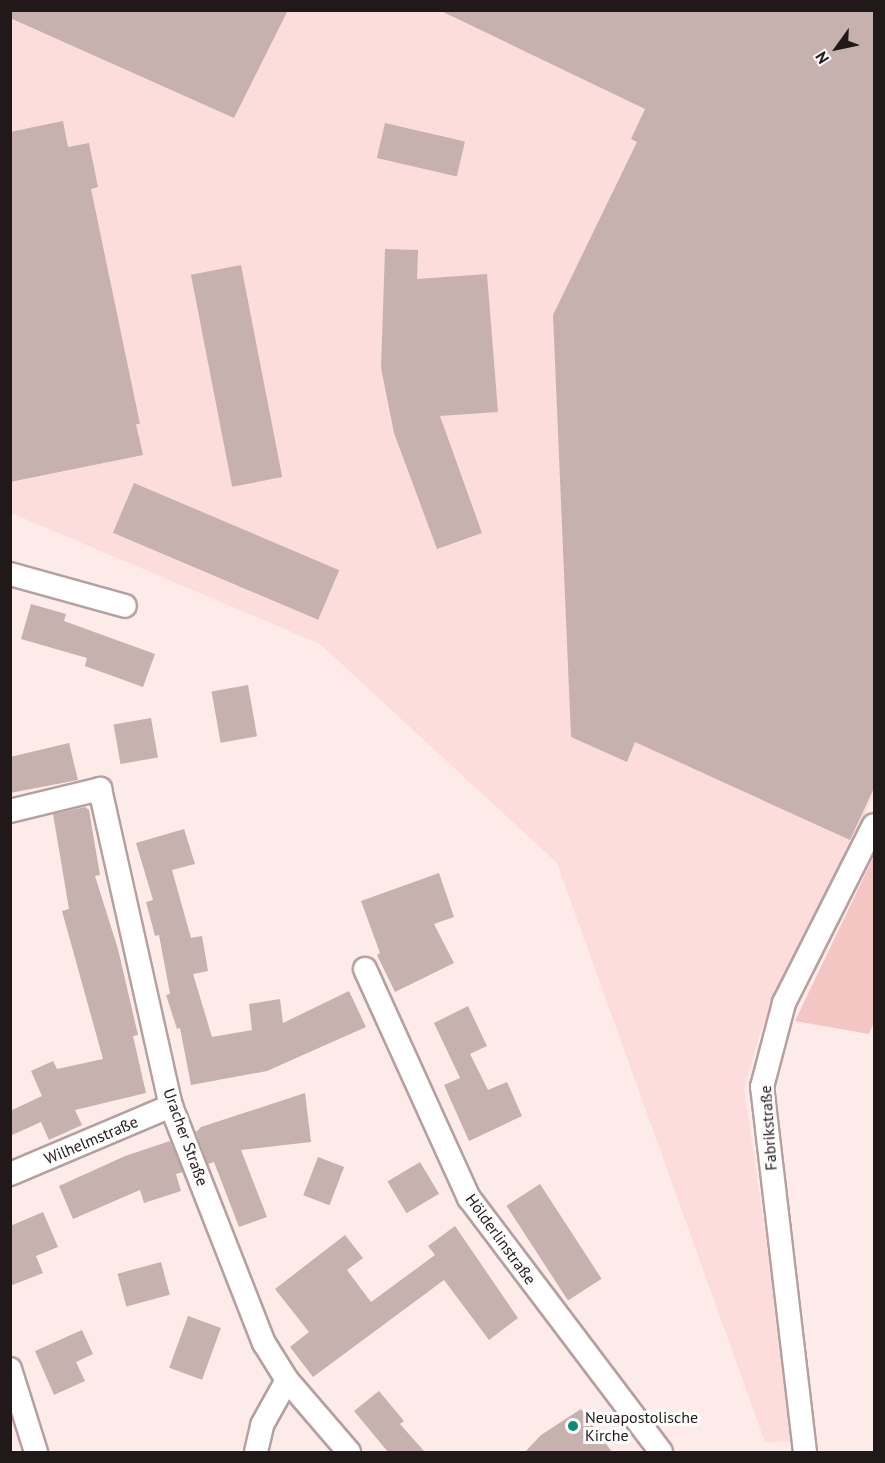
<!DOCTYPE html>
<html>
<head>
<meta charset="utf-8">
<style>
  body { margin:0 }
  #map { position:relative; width:885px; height:1463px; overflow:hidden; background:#fdebea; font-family:"PT Sans",sans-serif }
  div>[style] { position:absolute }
  .built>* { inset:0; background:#fcdddb }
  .green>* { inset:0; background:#f3c6c4 }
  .building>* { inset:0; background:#c6b1af; transform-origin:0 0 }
  .roads { filter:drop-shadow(2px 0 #b5a09f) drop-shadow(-2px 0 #b5a09f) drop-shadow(0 2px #b5a09f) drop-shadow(0 -2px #b5a09f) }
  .street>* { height:22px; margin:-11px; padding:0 11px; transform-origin:11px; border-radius:11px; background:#fff }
  .dots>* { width:16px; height:16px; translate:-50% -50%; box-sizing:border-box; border:3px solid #fdfdfd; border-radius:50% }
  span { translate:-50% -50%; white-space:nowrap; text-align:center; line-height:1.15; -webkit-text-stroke:6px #fdfdfd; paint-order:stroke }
  .street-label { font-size:16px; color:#211919 }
  .poi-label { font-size:16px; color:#211919 }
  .left { translate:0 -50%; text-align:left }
  .frame { position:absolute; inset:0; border:12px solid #211919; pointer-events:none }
  .north { position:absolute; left:807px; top:18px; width:60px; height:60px; -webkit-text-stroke:4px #fdfdfd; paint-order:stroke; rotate:237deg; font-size:16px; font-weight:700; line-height:24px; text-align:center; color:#211919 }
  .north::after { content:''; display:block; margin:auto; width:21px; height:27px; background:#211919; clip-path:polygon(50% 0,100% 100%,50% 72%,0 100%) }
</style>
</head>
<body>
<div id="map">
  <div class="built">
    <div style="clip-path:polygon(10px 11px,874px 11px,874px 795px,761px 1030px,744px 1088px,796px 1441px,765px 1442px,557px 863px,320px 644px,11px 513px)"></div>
  </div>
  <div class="green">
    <div style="clip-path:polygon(874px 856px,874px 1022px,869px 1034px,795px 1021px)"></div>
  </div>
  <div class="building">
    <div style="clip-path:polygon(10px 10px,288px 10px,234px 118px,10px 18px)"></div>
    <div style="clip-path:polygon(439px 10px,874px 10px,874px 788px,850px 840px,635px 742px,627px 762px,571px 737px,553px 315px,637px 142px,631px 139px,645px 109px)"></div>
    <div style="clip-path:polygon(63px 121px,68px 147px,89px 143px,98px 187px,91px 189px,140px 424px,136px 424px,143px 455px,10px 482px,10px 132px)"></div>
    <div style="left:385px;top:123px;width:82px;height:36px;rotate:13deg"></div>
    <div style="clip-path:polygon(385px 249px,418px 250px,417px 279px,487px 274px,498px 412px,440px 416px,482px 533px,437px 549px,394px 433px,381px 368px)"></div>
    <div style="left:241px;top:265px;width:216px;height:51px;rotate:79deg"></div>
    <div style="left:134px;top:483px;width:223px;height:54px;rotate:23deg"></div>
    <div style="clip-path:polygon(31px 604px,66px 614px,64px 621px,155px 654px,143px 687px,85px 666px,87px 658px,21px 639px)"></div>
    <div style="left:248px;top:685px;width:52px;height:37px;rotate:80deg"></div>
    <div style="left:151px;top:718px;width:40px;height:38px;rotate:80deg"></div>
    <div style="clip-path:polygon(69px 743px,78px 780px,10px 793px,10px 757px)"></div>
    <div style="clip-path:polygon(85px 807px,89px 810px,100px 875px,95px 876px,118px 949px,138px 1035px,133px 1036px,146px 1093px,75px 1110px,82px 1125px,49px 1140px,41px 1122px,10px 1136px,10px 1111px,42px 1096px,31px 1071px,53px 1061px,57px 1069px,103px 1059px,62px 911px,69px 909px,53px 814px)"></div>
    <div style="clip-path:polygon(184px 829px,195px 864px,172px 870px,191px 938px,202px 936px,208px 971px,193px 974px,212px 1037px,252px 1030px,249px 1004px,280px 999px,283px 1023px,349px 991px,366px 1027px,267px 1071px,191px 1085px,180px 1028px,177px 1029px,166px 995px,170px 994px,159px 935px,155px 936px,146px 902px,153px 900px,136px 843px)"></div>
    <div style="clip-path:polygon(439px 873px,454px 917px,434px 924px,454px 963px,395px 992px,377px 955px,380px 953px,361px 901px)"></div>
    <div style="clip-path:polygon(468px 1006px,487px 1046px,470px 1054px,488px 1090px,507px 1082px,522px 1116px,469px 1141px,444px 1085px,460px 1078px,434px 1023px)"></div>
    <div style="clip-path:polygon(305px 1093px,311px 1142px,241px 1150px,267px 1217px,239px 1227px,214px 1162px,208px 1164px,196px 1132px,201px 1127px)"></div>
    <div style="clip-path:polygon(170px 1141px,183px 1172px,176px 1174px,181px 1191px,144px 1203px,140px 1190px,73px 1219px,59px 1186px,125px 1156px)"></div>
    <div style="left:318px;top:1157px;width:28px;height:41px;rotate:21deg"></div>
    <div style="left:420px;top:1162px;width:37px;height:38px;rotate:59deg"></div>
    <div style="left:540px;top:1184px;width:113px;height:40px;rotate:57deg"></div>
    <div style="clip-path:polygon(43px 1212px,58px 1247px,36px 1256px,43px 1273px,10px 1286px,10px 1226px)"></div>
    <div style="clip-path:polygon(455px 1226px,518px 1318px,489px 1340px,444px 1280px,313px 1377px,290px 1347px,309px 1332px,275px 1289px,345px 1235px,363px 1258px,347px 1270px,371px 1302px,435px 1255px,428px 1246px)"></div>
    <div style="left:161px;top:1262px;width:34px;height:45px;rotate:75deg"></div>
    <div style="left:188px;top:1316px;width:35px;height:55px;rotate:20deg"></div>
    <div style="clip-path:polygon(82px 1330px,93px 1354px,76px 1362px,85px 1381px,54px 1395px,35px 1351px)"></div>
    <div style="clip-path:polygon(379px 1391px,404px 1421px,400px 1424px,425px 1452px,388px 1452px,354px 1411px)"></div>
    <div style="clip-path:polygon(581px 1409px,612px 1452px,525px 1452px,541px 1435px)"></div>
  </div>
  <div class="roads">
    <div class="street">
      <div style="left:10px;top:574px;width:119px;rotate:15.5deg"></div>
      <div style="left:10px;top:811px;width:93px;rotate:-13.7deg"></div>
      <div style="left:100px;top:789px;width:325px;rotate:77.4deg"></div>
      <div style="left:171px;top:1106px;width:255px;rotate:68.6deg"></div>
      <div style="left:264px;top:1343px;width:44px;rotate:58.1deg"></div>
      <div style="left:287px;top:1380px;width:95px;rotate:49.3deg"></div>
      <div style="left:365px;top:969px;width:252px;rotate:65.6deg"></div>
      <div style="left:469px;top:1198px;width:318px;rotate:52.9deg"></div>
      <div style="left:10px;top:1174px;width:175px;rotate:-22.9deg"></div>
      <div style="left:10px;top:1369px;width:87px;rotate:72.6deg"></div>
      <div style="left:256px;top:1452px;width:28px;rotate:-77deg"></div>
      <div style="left:262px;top:1425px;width:51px;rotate:-60.9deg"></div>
      <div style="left:805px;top:1452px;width:368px;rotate:-96.7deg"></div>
      <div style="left:762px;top:1087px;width:87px;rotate:-75.3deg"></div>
      <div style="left:784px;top:1003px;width:199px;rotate:-63.2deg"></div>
    </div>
  </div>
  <div class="dots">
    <div style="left:573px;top:1426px;background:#0f8c70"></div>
  </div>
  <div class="street-label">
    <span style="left:768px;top:1128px;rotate:-94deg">Fabrikstraße</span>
    <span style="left:186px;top:1137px;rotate:70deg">Uracher Straße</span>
    <span style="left:91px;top:1140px;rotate:-23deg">Wilhelmstraße</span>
    <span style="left:501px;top:1239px;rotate:54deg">Hölderlinstraße</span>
  </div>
  <div class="poi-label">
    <span class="left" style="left:585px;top:1426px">Neuapostolische<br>Kirche</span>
  </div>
  <div class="frame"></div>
  <div class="north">N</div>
</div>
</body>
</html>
